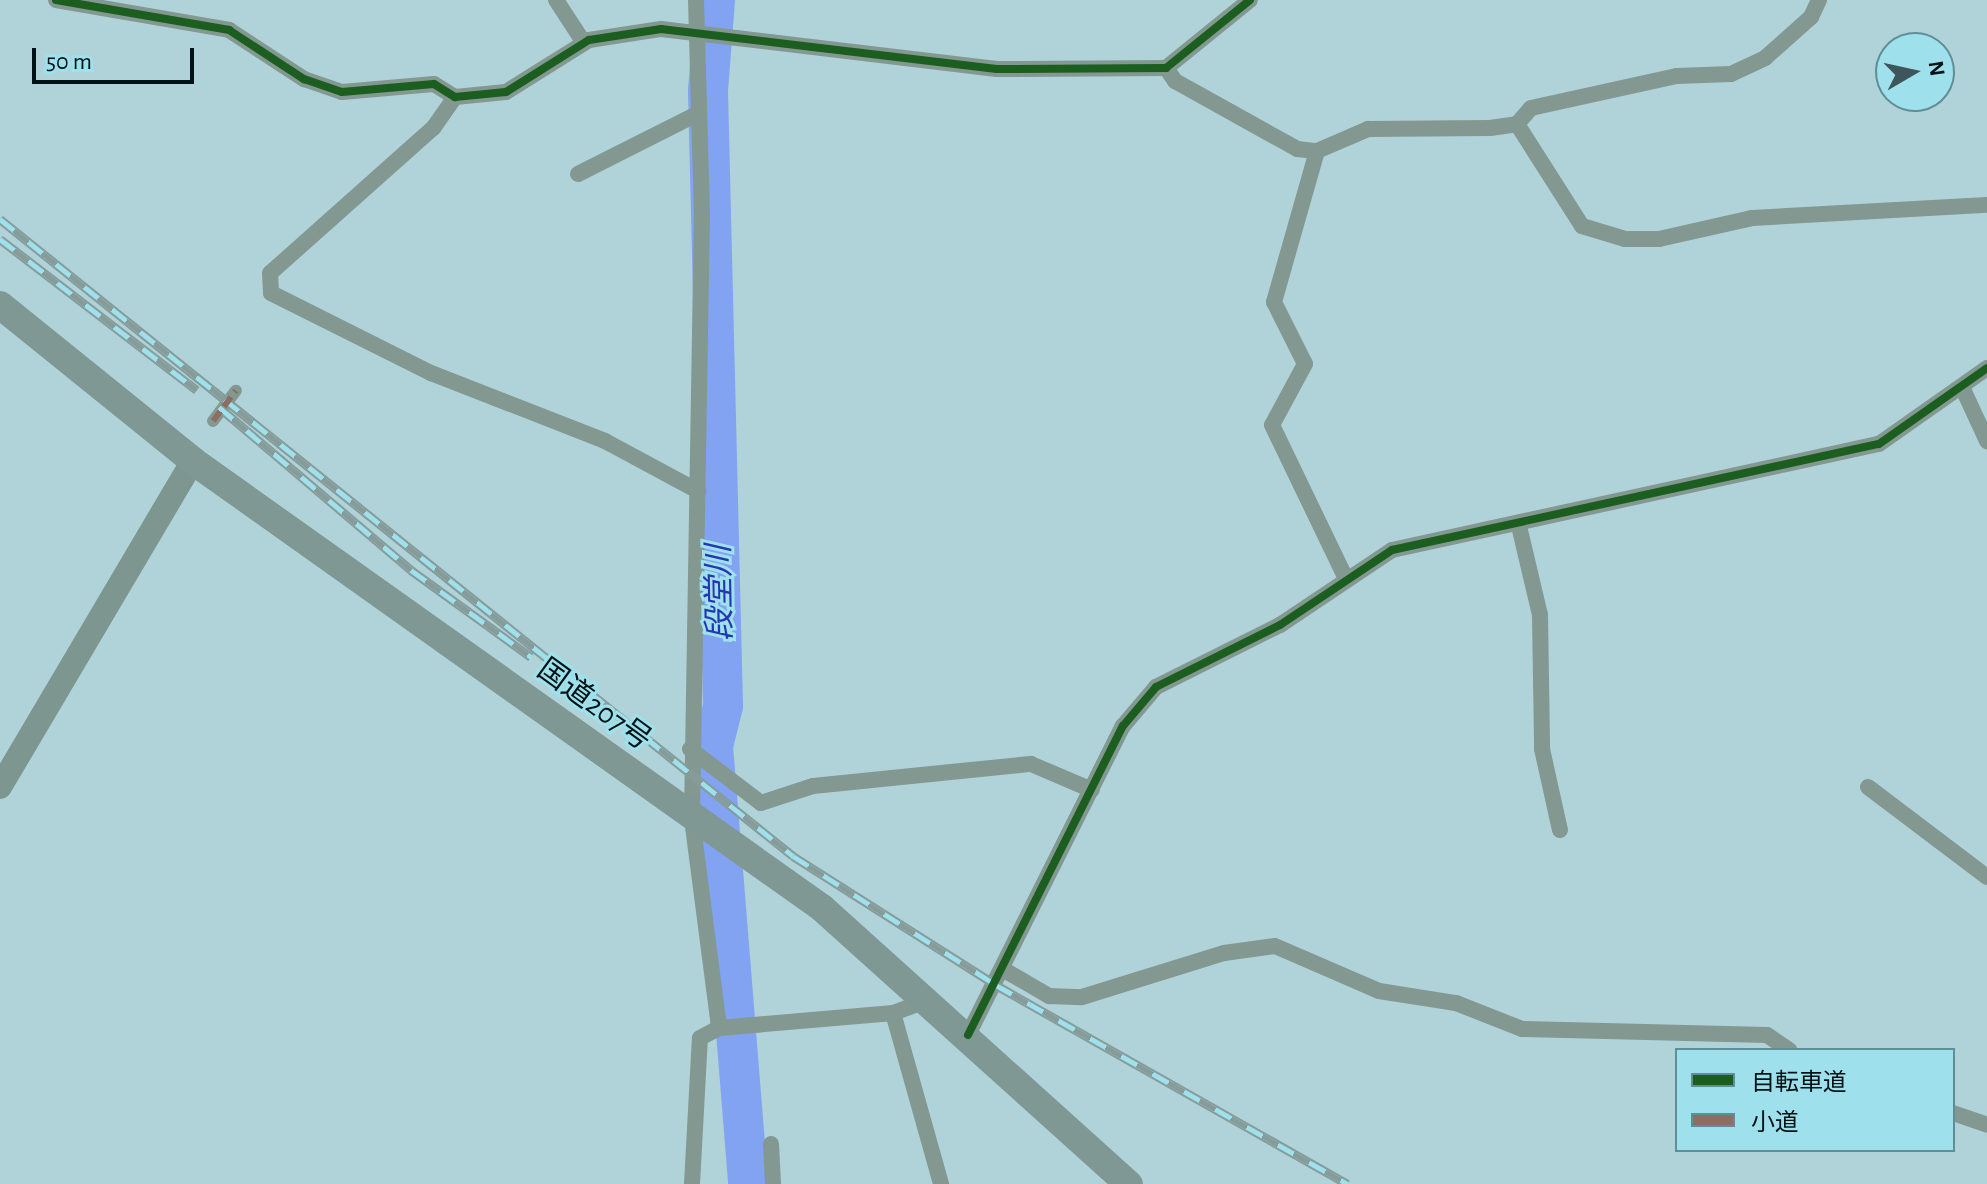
<!DOCTYPE html>
<html>
<head>
<meta charset="utf-8">
<style>
  body { margin:0 }
  #map { position:relative; width:1987px; height:1184px; overflow:hidden; background:#b0d3da; font-family:"Alegreya Sans","Noto Sans JP",sans-serif }
  div>[style] { position:absolute }
  .river>* { height:40px; margin:-20px; padding:0 20px; transform-origin:20px; border-radius:20px; background:#82a3f2 }
  .pedestrian>* { height:12px; margin:-6px; padding:0 6px; transform-origin:6px; border-radius:6px; background:#839890 }
  .minor>* { height:16px; margin:-8px; padding:0 8px; transform-origin:8px; border-radius:8px; background:#839890 }
  .secondary>* { height:24px; margin:-12px; padding:0 12px; transform-origin:12px; border-radius:12px; background:#7d968f }
  .trunk>* { height:28px; margin:-14px; padding:0 14px; transform-origin:14px; border-radius:14px; background:#7f9894 }
  .rail>* { height:9px; margin-top:-4.5px; transform-origin:0; background:repeating-linear-gradient(90deg,#9ee0eb 0 18px,#859c9a 0 36px); box-sizing:border-box; border-block:2px solid #859c9a }
  .quiet>* { height:6px; margin-top:-3px; transform-origin:0; background:repeating-linear-gradient(90deg,#8d6e63 0 12px,transparent 0 18px) }
  .cycleway>* { height:8px; margin:-4px; padding:0 4px; transform-origin:4px; border-radius:4px; background:#1b5e20 }
  span { translate:-50% -50%; white-space:nowrap; text-align:center; line-height:1.15; -webkit-text-stroke:6px #9ee0eb; paint-order:stroke }
  .street-label { font-size:30px; color:#001216 }
  .water-label { font-size:32px; color:#2535b3; font-style:italic }
  .legend { position:absolute; left:1675px; top:1048px; width:280px; height:104px; box-sizing:border-box; background:#9ee0eb; border:2px solid #5f8e96; margin:0; padding:10px 14px; list-style:none; font-size:24px; color:#001216 }
  .legend li { display:flex; align-items:center; gap:16px; height:40px }
  .legend b { width:40px; border:2px solid #5f8e96 }
  .north { position:absolute; left:1875px; top:32px; width:80px; height:80px; box-sizing:border-box; background:#9ee0eb; border:2px solid #5f8e96; border-radius:50%; rotate:81deg; font-size:22px; font-weight:700; line-height:32px; text-align:center; color:#001216 }
  .north::after { content:''; display:block; margin:auto; width:28px; height:36px; background:#3e565b; clip-path:polygon(50% 0,100% 100%,50% 72%,0 100%) }
  .scale { position:absolute; left:32px; top:48px; width:162px; height:36px; box-sizing:border-box; border:4px solid #001216; border-top:0; padding-left:10px; font-size:24px; line-height:28px; white-space:nowrap; color:#001216; -webkit-text-stroke:6px #9ee0eb; paint-order:stroke }
</style>
</head>
<body>
<div id="map">
  <div class="river">
    <div style="left:715px;top:0;width:91px;rotate:94.4deg"></div>
    <div style="left:708px;top:91px;width:615px;rotate:88.6deg"></div>
    <div style="left:723px;top:706px;width:41px;rotate:104deg"></div>
    <div style="left:713px;top:746px;width:439px;rotate:85.4deg"></div>
  </div>
  <div class="pedestrian">
    <div style="left:213px;top:421px;width:38px;rotate:-53deg"></div>
  </div>
  <div class="minor">
    <div style="left:56px;top:0;width:176px;rotate:9.8deg"></div>
    <div style="left:229px;top:30px;width:90px;rotate:33.2deg"></div>
    <div style="left:304px;top:79px;width:40px;rotate:18.9deg"></div>
    <div style="left:342px;top:92px;width:92px;rotate:-5deg"></div>
    <div style="left:434px;top:84px;width:25px;rotate:32deg"></div>
    <div style="left:455px;top:97px;width:51px;rotate:-5.6deg"></div>
    <div style="left:506px;top:92px;width:98px;rotate:-32.1deg"></div>
    <div style="left:589px;top:40px;width:73px;rotate:-8.7deg"></div>
    <div style="left:661px;top:29px;width:338px;rotate:6.8deg"></div>
    <div style="left:997px;top:69px;width:169px;rotate:-0.3deg"></div>
    <div style="left:1166px;top:68px;width:108px;rotate:-39deg"></div>
    <div style="left:556px;top:0;width:51px;rotate:56.9deg"></div>
    <div style="left:696px;top:0;width:213px;rotate:88.4deg"></div>
    <div style="left:702px;top:213px;width:606px;rotate:90.95deg"></div>
    <div style="left:692px;top:819px;width:211px;rotate:82.6deg"></div>
    <div style="left:1166px;top:68px;width:16px;rotate:55deg"></div>
    <div style="left:1175px;top:81px;width:140px;rotate:29.1deg"></div>
    <div style="left:1297px;top:149px;width:20px;rotate:6deg"></div>
    <div style="left:1317px;top:151px;width:56px;rotate:-23.3deg"></div>
    <div style="left:1368px;top:129px;width:122px;rotate:-0.5deg"></div>
    <div style="left:1490px;top:128px;width:27px;rotate:-8deg"></div>
    <div style="left:1517px;top:124px;width:21px;rotate:-49deg"></div>
    <div style="left:1531px;top:108px;width:149px;rotate:-12.4deg"></div>
    <div style="left:1677px;top:76px;width:54px;rotate:-2.1deg"></div>
    <div style="left:1731px;top:74px;width:38px;rotate:-25deg"></div>
    <div style="left:1765px;top:58px;width:62px;rotate:-41.7deg"></div>
    <div style="left:1811px;top:17px;width:19px;rotate:-65deg"></div>
    <div style="left:455px;top:97px;width:38px;rotate:125deg"></div>
    <div style="left:433px;top:128px;width:218px;rotate:138.3deg"></div>
    <div style="left:270px;top:273px;width:20px;rotate:87deg"></div>
    <div style="left:271px;top:293px;width:179px;rotate:26.6deg"></div>
    <div style="left:431px;top:373px;width:187px;rotate:21.3deg"></div>
    <div style="left:605px;top:441px;width:106px;rotate:28.3deg"></div>
    <div style="left:1517px;top:124px;width:121px;rotate:57.5deg"></div>
    <div style="left:1582px;top:226px;width:45px;rotate:16.8deg"></div>
    <div style="left:1625px;top:239px;width:34px"></div>
    <div style="left:1659px;top:239px;width:95px;rotate:-12.7deg"></div>
    <div style="left:1752px;top:218px;width:235px;rotate:-3.2deg"></div>
    <div style="left:1317px;top:151px;width:157px;rotate:105.9deg"></div>
    <div style="left:1274px;top:302px;width:69px;rotate:63.4deg"></div>
    <div style="left:1305px;top:364px;width:69px;rotate:118.4deg"></div>
    <div style="left:1272px;top:425px;width:169px;rotate:64.3deg"></div>
    <div style="left:578px;top:174px;width:133px;rotate:-26.8deg"></div>
    <div style="left:1962px;top:387px;width:60px;rotate:65.2deg"></div>
    <div style="left:1519px;top:526px;width:91px;rotate:76.7deg"></div>
    <div style="left:1540px;top:615px;width:134px;rotate:89.1deg"></div>
    <div style="left:1542px;top:749px;width:83px;rotate:77.5deg"></div>
    <div style="left:690px;top:749px;width:89px;rotate:37.3deg"></div>
    <div style="left:761px;top:803px;width:55px;rotate:-18.1deg"></div>
    <div style="left:813px;top:786px;width:219px;rotate:-5.8deg"></div>
    <div style="left:1031px;top:764px;width:66px;rotate:23.1deg"></div>
    <div style="left:1868px;top:787px;width:149px;rotate:37.1deg"></div>
    <div style="left:1006px;top:971px;width:50px;rotate:30.2deg"></div>
    <div style="left:1049px;top:996px;width:33px;rotate:2deg"></div>
    <div style="left:1082px;top:997px;width:149px;rotate:-17.2deg"></div>
    <div style="left:1224px;top:953px;width:51px;rotate:-7.8deg"></div>
    <div style="left:1275px;top:946px;width:113px;rotate:23.4deg"></div>
    <div style="left:1379px;top:991px;width:78px;rotate:8.9deg"></div>
    <div style="left:1456px;top:1003px;width:71px;rotate:21.5deg"></div>
    <div style="left:1522px;top:1029px;width:245px;rotate:1.4deg"></div>
    <div style="left:1767px;top:1035px;width:27px;rotate:34deg"></div>
    <div style="left:893px;top:1013px;width:178px;rotate:74.3deg"></div>
    <div style="left:968px;top:1035px;width:346px;rotate:-63.4deg"></div>
    <div style="left:1123px;top:726px;width:51px;rotate:-49.8deg"></div>
    <div style="left:1156px;top:687px;width:139px;rotate:-26.6deg"></div>
    <div style="left:1280px;top:625px;width:135px;rotate:-33.8deg"></div>
    <div style="left:1392px;top:550px;width:498px;rotate:-12.3deg"></div>
    <div style="left:1879px;top:444px;width:132px;rotate:-35.1deg"></div>
    <div style="left:1953px;top:1113px;width:36px;rotate:19deg"></div>
    <div style="left:771px;top:1144px;width:40px;rotate:87.1deg"></div>
    <div style="left:692px;top:1184px;width:146px;rotate:-86.9deg"></div>
    <div style="left:700px;top:1038px;width:21px;rotate:-28deg"></div>
    <div style="left:719px;top:1028px;width:175px;rotate:-4.9deg"></div>
    <div style="left:893px;top:1013px;width:38px;rotate:-20deg"></div>
  </div>
  <div class="secondary">
    <div style="left:0;top:787px;width:379px;rotate:-59.4deg"></div>
  </div>
  <div class="trunk">
    <div style="left:0;top:305px;width:248px;rotate:38.9deg"></div>
    <div style="left:193px;top:461px;width:772px;rotate:35.4deg"></div>
    <div style="left:822px;top:908px;width:413px;rotate:42deg"></div>
  </div>
  <div class="rail">
    <div style="left:0;top:219px;width:1017px;rotate:38.77deg"></div>
    <div style="left:793px;top:856px;width:241px;rotate:32.4deg"></div>
    <div style="left:996px;top:985px;width:404px;rotate:29.5deg"></div>
    <div style="left:0;top:239px;width:248px;rotate:37.5deg"></div>
    <div style="left:219px;top:407px;width:252px;rotate:40.3deg"></div>
    <div style="left:411px;top:570px;width:148px;rotate:35.9deg"></div>
  </div>
  <div class="quiet">
    <div style="left:213px;top:421px;width:38px;rotate:-53deg"></div>
  </div>
  <div class="cycleway">
    <div style="left:56px;top:0;width:176px;rotate:9.8deg"></div>
    <div style="left:229px;top:30px;width:90px;rotate:33.2deg"></div>
    <div style="left:304px;top:79px;width:40px;rotate:18.9deg"></div>
    <div style="left:342px;top:92px;width:92px;rotate:-5deg"></div>
    <div style="left:434px;top:84px;width:25px;rotate:32deg"></div>
    <div style="left:455px;top:97px;width:51px;rotate:-5.6deg"></div>
    <div style="left:506px;top:92px;width:98px;rotate:-32.1deg"></div>
    <div style="left:589px;top:40px;width:73px;rotate:-8.7deg"></div>
    <div style="left:661px;top:29px;width:338px;rotate:6.8deg"></div>
    <div style="left:997px;top:69px;width:169px;rotate:-0.3deg"></div>
    <div style="left:1166px;top:68px;width:108px;rotate:-39deg"></div>
    <div style="left:968px;top:1035px;width:346px;rotate:-63.4deg"></div>
    <div style="left:1123px;top:726px;width:51px;rotate:-49.8deg"></div>
    <div style="left:1156px;top:687px;width:139px;rotate:-26.6deg"></div>
    <div style="left:1280px;top:625px;width:135px;rotate:-33.8deg"></div>
    <div style="left:1392px;top:550px;width:498px;rotate:-12.3deg"></div>
    <div style="left:1879px;top:444px;width:132px;rotate:-35.1deg"></div>
  </div>
  <div class="street-label">
    <span style="left:594px;top:705px;rotate:36deg">国道207号</span>
  </div>
  <div class="water-label">
    <span style="left:720px;top:593px;rotate:-91deg">段堂川</span>
  </div>
  <ul class="legend">
  <li><b style="height:10px;background:#1b5e20"></b>自転車道</li>
  <li><b style="height:10px;background:#8d6e63"></b>小道</li>
  </ul>
  <div class="north">N</div>
  <div class="scale">50 m</div>
</div>
</body>
</html>
